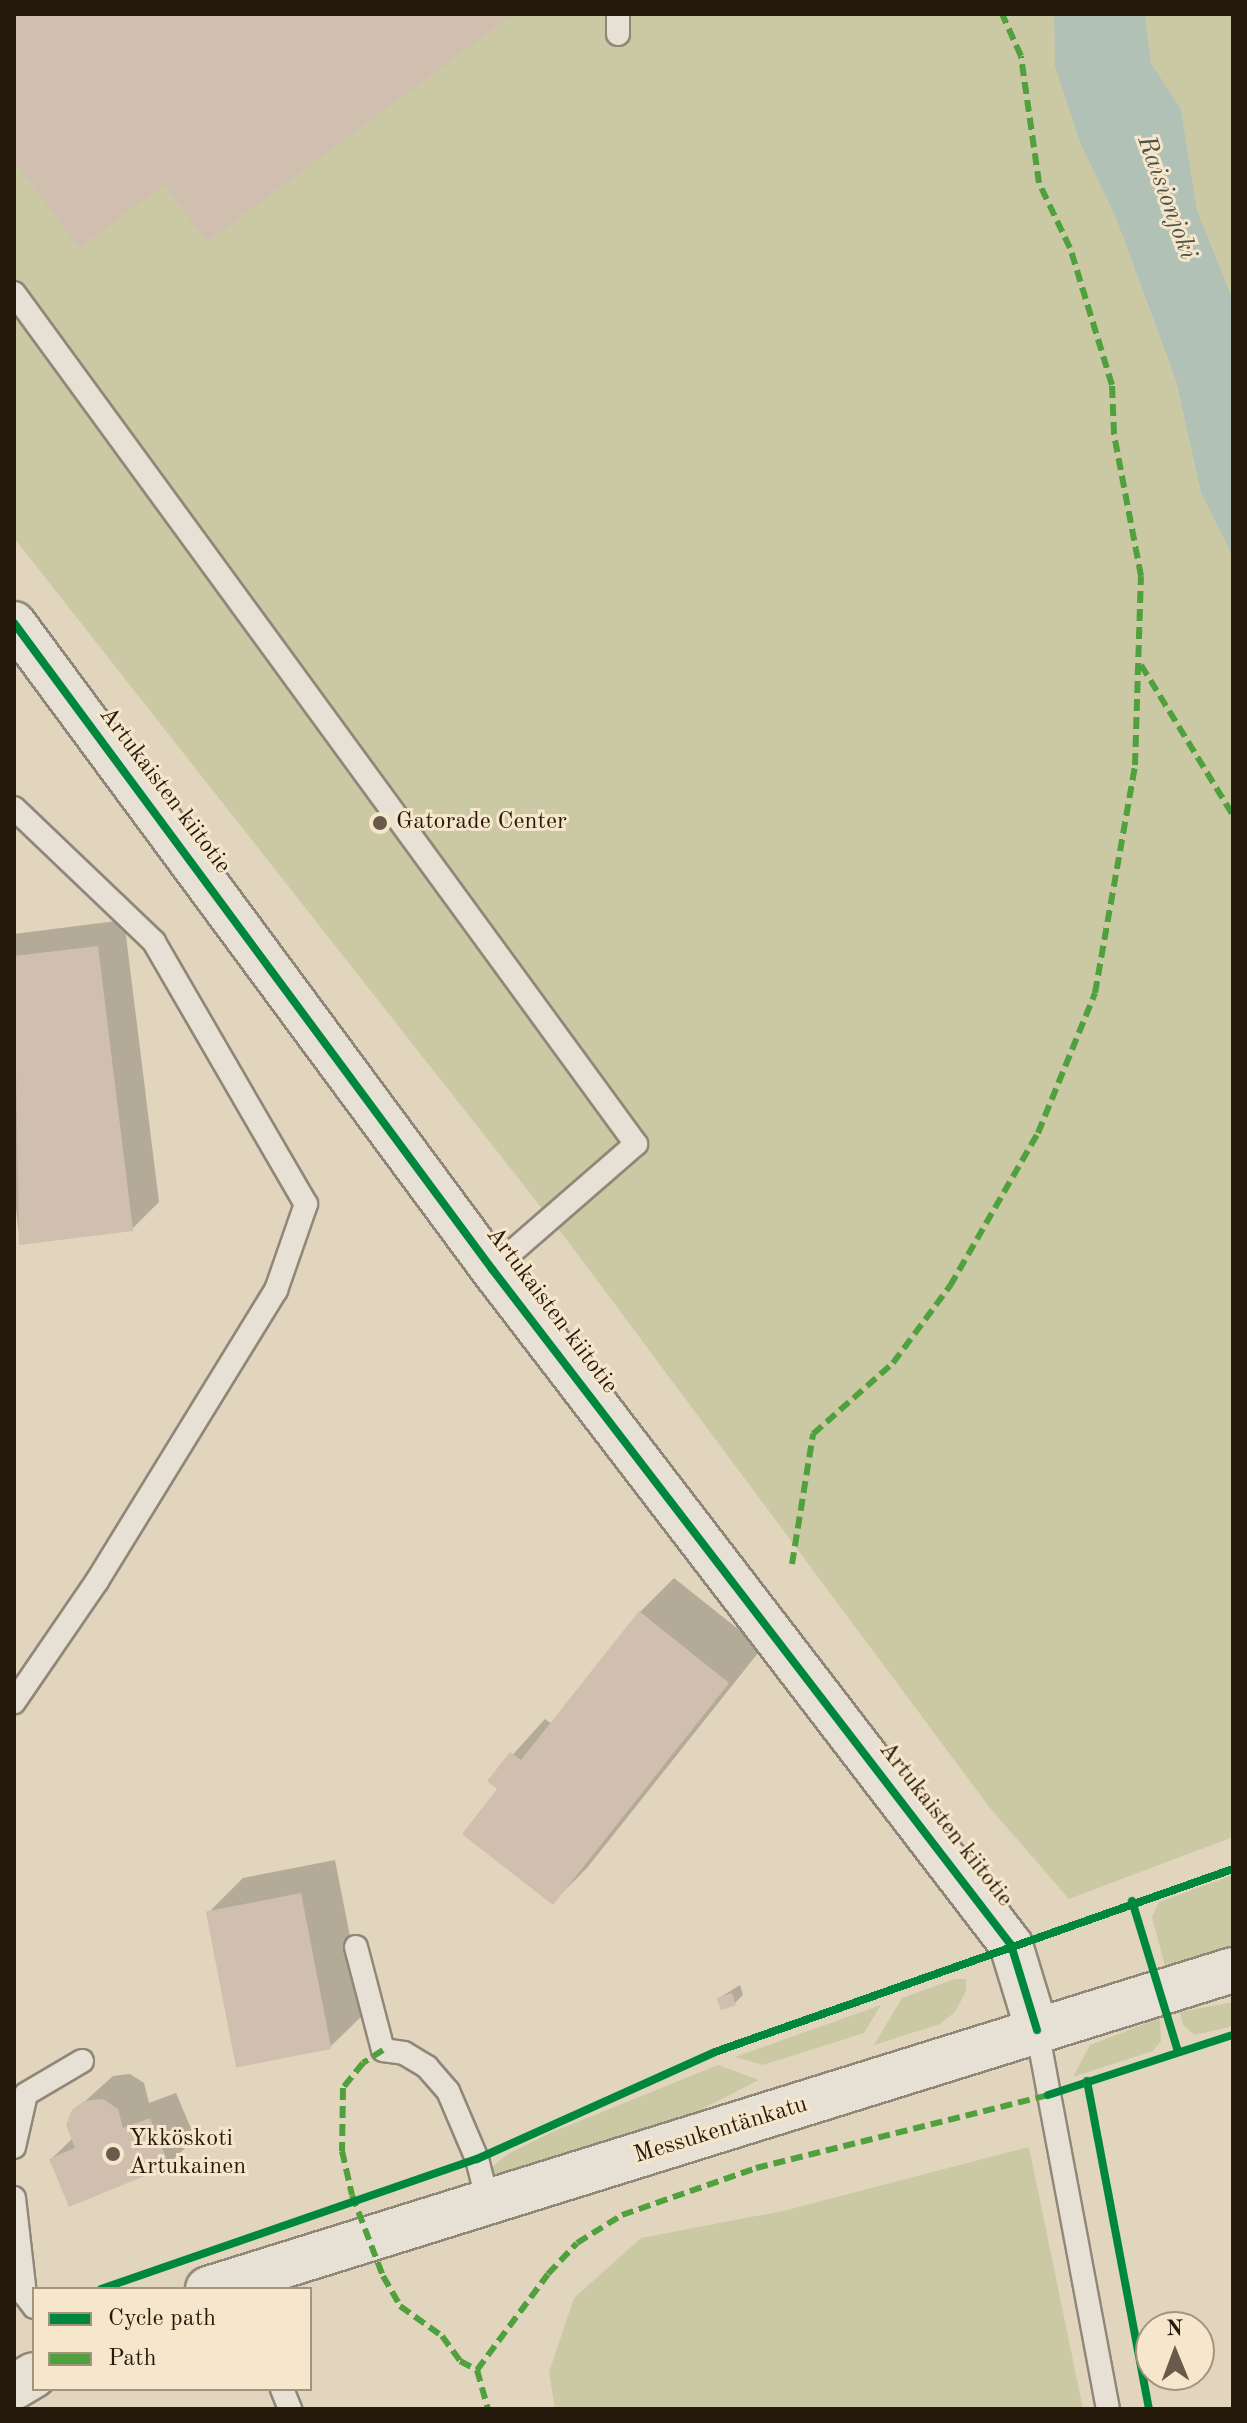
<!DOCTYPE html>
<html>
<head>
<meta charset="utf-8">
<style>
  body { margin:0 }
  #map { position:relative; width:1247px; height:2423px; overflow:hidden; background:#e2d5be; font-family:"Old Standard TT",serif }
  div>[style] { position:absolute }
  .green>* { inset:0; background:#cac9a3 }
  .water>* { inset:0; background:#b1c1b6 }
  .shadow>* { inset:0; background:#0003 }
  .building>* { inset:0; background:#d0bfae; transform-origin:0 0 }
  .roads { filter:drop-shadow(2px 0 #918779) drop-shadow(-2px 0 #918779) drop-shadow(0 2px #918779) drop-shadow(0 -2px #918779) }
  .service>* { height:22px; margin:-11px; padding:0 11px; transform-origin:11px; border-radius:11px; background:#e7e0d5 }
  .minor>* { height:42px; margin:-21px; padding:0 21px; transform-origin:21px; border-radius:21px; background:#e7e0d5 }
  .tertiary>* { height:44px; margin:-22px; padding:0 22px; transform-origin:22px; border-radius:22px; background:#e7e0d5 }
  .quiet>* { height:6px; margin-top:-3px; transform-origin:0; background:repeating-linear-gradient(90deg,#50a13e 0 12px,transparent 0 18px) }
  .cycleway>* { height:8px; margin:-4px; padding:0 4px; transform-origin:4px; border-radius:4px; background:#00873e }
  .dots>* { width:22px; height:22px; translate:-50% -50%; box-sizing:border-box; border:4px solid #f6e6cb; border-radius:50% }
  span { translate:-50% -50%; white-space:nowrap; text-align:center; line-height:1.15; -webkit-text-stroke:6px #f6e6cb; paint-order:stroke }
  .street-label { font-size:24px; color:#261a0d }
  .poi-label { font-size:24px; color:#261a0d }
  .left { translate:0 -50%; text-align:left }
  .water-label { font-size:26px; color:#4f5247; font-style:italic }
  .frame { position:absolute; inset:0; border:16px solid #261a0d; pointer-events:none }
  .legend { position:absolute; left:32px; top:2287px; width:280px; height:104px; box-sizing:border-box; background:#f6e6cb; border:2px solid #a3947f; margin:0; padding:10px 14px; list-style:none; font-size:24px; color:#261a0d }
  .legend li { display:flex; align-items:center; gap:16px; height:40px }
  .legend b { width:40px; border:2px solid #a3947f }
  .north { position:absolute; left:1135px; top:2311px; width:80px; height:80px; box-sizing:border-box; background:#f6e6cb; border:2px solid #a3947f; border-radius:50%; rotate:359deg; font-size:22px; font-weight:700; line-height:32px; text-align:center; color:#261a0d }
  .north::after { content:''; display:block; margin:auto; width:28px; height:36px; background:#685b4b; clip-path:polygon(50% 0,100% 100%,50% 72%,0 100%) }
</style>
</head>
<body>
<div id="map">
  <div class="green">
    <div style="clip-path:polygon(14px 14px,1054px 14px,1055px 60px,1080px 143px,1116px 218px,1176px 381px,1201px 493px,1233px 557px,1233px 1837px,1069px 1899px,990px 1808px,570px 1244px,14px 538px)"></div>
    <div style="clip-path:polygon(1145px 14px,1233px 14px,1233px 300px,1197px 210px,1181px 109px,1151px 63px)"></div>
    <div style="clip-path:polygon(1233px 1875px,1233px 1949px,1166px 1970px,1152px 1917px,1159px 1902px)"></div>
    <div style="clip-path:polygon(955px 1979px,966px 1979px,966px 1991px,955px 2012px,940px 2024px,874px 2045px,902px 1998px)"></div>
    <div style="clip-path:polygon(1233px 2002px,1233px 2026px,1195px 2035px,1183px 2025px,1180px 2012px)"></div>
    <div style="clip-path:polygon(881px 2005px,864px 2033px,763px 2065px,735px 2057px)"></div>
    <div style="clip-path:polygon(1160px 2018px,1161px 2041px,1153px 2051px,1073px 2077px,1090px 2045px)"></div>
    <div style="clip-path:polygon(718px 2065px,759px 2080px,682px 2119px,504px 2175px,494px 2173px,492px 2167px,508px 2154px,550px 2133px)"></div>
    <div style="clip-path:polygon(1029px 2147px,1083px 2409px,555px 2409px,549px 2372px,574px 2298px,641px 2238px,783px 2211px)"></div>
  </div>
  <div class="water">
    <div style="clip-path:polygon(1054px 14px,1145px 14px,1151px 63px,1181px 109px,1197px 210px,1233px 300px,1233px 557px,1201px 493px,1176px 381px,1116px 218px,1080px 143px,1055px 66px)"></div>
  </div>
  <div class="shadow">
    <div style="clip-path:polygon(124px 920px,159px 1202px,132px 1229px,20px 1243px,14px 1192px,14px 934px)"></div>
    <div style="clip-path:polygon(674px 1578px,762px 1648px,587px 1868px,553px 1902px,500px 1789px,490px 1780px,545px 1719px,552px 1724px,640px 1612px)"></div>
    <div style="clip-path:polygon(335px 1860px,365px 2013px,330px 2047px,209px 1912px,243px 1878px)"></div>
    <div style="clip-path:polygon(740px 1985px,743px 1995px,735px 2003px,719px 1998px)"></div>
    <div style="clip-path:polygon(130px 2074px,144px 2083px,149px 2103px,176px 2093px,195px 2138px,168px 2165px,51px 2159px,73px 2138px,73px 2112px,113px 2076px)"></div>
  </div>
  <div class="building">
    <div style="clip-path:polygon(14px 14px,513px 14px,207px 242px,164px 185px,79px 248px,14px 161px)"></div>
    <div style="clip-path:polygon(98px 946px,133px 1231px,19px 1245px,14px 956px)"></div>
    <div style="clip-path:polygon(639px 1611px,729px 1683px,553px 1905px,462px 1834px,497px 1789px,487px 1781px,510px 1752px,521px 1760px)"></div>
    <div style="left:301px;top:1893px;width:159px;height:97px;rotate:79deg"></div>
    <div style="left:732px;top:1993px;width:13px;height:16px;rotate:72deg"></div>
    <div style="clip-path:polygon(103px 2099px,118px 2109px,123px 2128px,150px 2118px,169px 2166px,69px 2207px,49px 2159px,75px 2148px,66px 2125px,72px 2110px,84px 2101px)"></div>
  </div>
  <div class="roads">
    <div class="service">
      <div style="left:618px;top:14px;width:20px;rotate:90deg"></div>
      <div style="left:14px;top:293px;width:1054px;rotate:53.84deg"></div>
      <div style="left:636px;top:1144px;width:191px;rotate:139deg"></div>
      <div style="left:14px;top:808px;width:194px;rotate:43.7deg"></div>
      <div style="left:154px;top:942px;width:303px;rotate:59.9deg"></div>
      <div style="left:306px;top:1204px;width:91px;rotate:109.2deg"></div>
      <div style="left:276px;top:1290px;width:342px;rotate:121.6deg"></div>
      <div style="left:97px;top:1581px;width:147px;rotate:124.4deg"></div>
      <div style="left:356px;top:1947px;width:106px;rotate:75.3deg"></div>
      <div style="left:383px;top:2050px;width:21px;rotate:8deg"></div>
      <div style="left:404px;top:2053px;width:27px;rotate:31deg"></div>
      <div style="left:427px;top:2067px;width:32px;rotate:49deg"></div>
      <div style="left:448px;top:2091px;width:74px;rotate:66.9deg"></div>
      <div style="left:477px;top:2159px;width:44px;rotate:75.7deg"></div>
      <div style="left:1037px;top:2030px;width:386px;rotate:79.4deg"></div>
      <div style="left:14px;top:2147px;width:54px;rotate:-77.2deg"></div>
      <div style="left:26px;top:2094px;width:65px;rotate:-30.5deg"></div>
      <div style="left:14px;top:2198px;width:98px;rotate:83.5deg"></div>
      <div style="left:25px;top:2295px;width:15px;rotate:53deg"></div>
      <div style="left:282px;top:2389px;width:22px;rotate:68deg"></div>
    </div>
    <div class="minor">
      <div style="left:14px;top:623px;width:804px;rotate:53.5deg"></div>
      <div style="left:492px;top:1269px;width:852px;rotate:52.48deg"></div>
      <div style="left:1011px;top:1945px;width:89px;rotate:73deg"></div>
    </div>
    <div class="tertiary">
      <div style="left:208px;top:2289px;width:1073px;rotate:-17.29deg"></div>
      <div style="left:14px;top:2387px;width:23px;rotate:-31deg"></div>
    </div>
  </div>
  <div class="quiet">
    <div style="left:1141px;top:665px;width:176px;rotate:58.5deg"></div>
    <div style="left:792px;top:1564px;width:132px;rotate:-80.8deg"></div>
    <div style="left:813px;top:1434px;width:107px;rotate:-41.6deg"></div>
    <div style="left:893px;top:1363px;width:96px;rotate:-53.5deg"></div>
    <div style="left:950px;top:1286px;width:177px;rotate:-60.1deg"></div>
    <div style="left:1038px;top:1133px;width:151px;rotate:-67.8deg"></div>
    <div style="left:1095px;top:993px;width:231px;rotate:-80deg"></div>
    <div style="left:1135px;top:765px;width:189px;rotate:-88.2deg"></div>
    <div style="left:1141px;top:576px;width:145px;rotate:-100.8deg"></div>
    <div style="left:1114px;top:434px;width:49px;rotate:-92.3deg"></div>
    <div style="left:1112px;top:385px;width:143px;rotate:-107deg"></div>
    <div style="left:1070px;top:248px;width:72px;rotate:-115.5deg"></div>
    <div style="left:1039px;top:183px;width:128px;rotate:-98.1deg"></div>
    <div style="left:1021px;top:56px;width:46px;rotate:-114.3deg"></div>
    <div style="left:383px;top:2050px;width:24px;rotate:147deg"></div>
    <div style="left:363px;top:2063px;width:32px;rotate:129deg"></div>
    <div style="left:343px;top:2088px;width:63px;rotate:90.9deg"></div>
    <div style="left:342px;top:2151px;width:45px;rotate:77.2deg"></div>
    <div style="left:352px;top:2195px;width:87px;rotate:69.1deg"></div>
    <div style="left:383px;top:2276px;width:34px;rotate:60deg"></div>
    <div style="left:400px;top:2306px;width:52px;rotate:35.5deg"></div>
    <div style="left:442px;top:2336px;width:31px;rotate:54deg"></div>
    <div style="left:460px;top:2361px;width:19px;rotate:28deg"></div>
    <div style="left:477px;top:2370px;width:41px;rotate:74.2deg"></div>
    <div style="left:477px;top:2370px;width:119px;rotate:-53.5deg"></div>
    <div style="left:548px;top:2274px;width:42px;rotate:-46.9deg"></div>
    <div style="left:577px;top:2243px;width:53px;rotate:-31.9deg"></div>
    <div style="left:622px;top:2215px;width:142px;rotate:-19.3deg"></div>
    <div style="left:756px;top:2168px;width:301px;rotate:-14deg"></div>
  </div>
  <div class="cycleway">
    <div style="left:14px;top:623px;width:804px;rotate:53.5deg"></div>
    <div style="left:492px;top:1269px;width:852px;rotate:52.48deg"></div>
    <div style="left:1011px;top:1945px;width:89px;rotate:73deg"></div>
    <div style="left:1132px;top:1901px;width:157px;rotate:73deg"></div>
    <div style="left:1087px;top:2081px;width:334px;rotate:79.3deg"></div>
    <div style="left:1048px;top:2095px;width:194px;rotate:-18deg"></div>
    <div style="left:101px;top:2289px;width:398px;rotate:-19.1deg"></div>
    <div style="left:477px;top:2159px;width:261px;rotate:-24.2deg"></div>
    <div style="left:715px;top:2052px;width:549px;rotate:-19.46deg"></div>
  </div>
  <div class="dots">
    <div style="left:380px;top:823px;background:#685b4b"></div>
    <div style="left:113px;top:2154px;background:#685b4b"></div>
  </div>
  <div class="street-label">
    <span style="left:164px;top:791px;rotate:53deg">Artukaisten kiitotie</span>
    <span style="left:551px;top:1311px;rotate:53deg">Artukaisten kiitotie</span>
    <span style="left:945px;top:1825px;rotate:52deg">Artukaisten kiitotie</span>
    <span style="left:721px;top:2131px;rotate:-17deg">Messukentänkatu</span>
  </div>
  <div class="poi-label">
    <span class="left" style="left:396px;top:823px">Gatorade Center</span>
    <span class="left" style="left:129px;top:2154px">Ykköskoti<br>Artukainen</span>
  </div>
  <div class="water-label">
    <span style="left:1166px;top:198px;rotate:70deg">Raisionjoki</span>
  </div>
  <div class="frame"></div>
  <ul class="legend">
  <li><b style="height:10px;background:#00873e"></b>Cycle path</li>
  <li><b style="height:10px;background:#50a13e"></b>Path</li>
  </ul>
  <div class="north">N</div>
</div>
</body>
</html>
